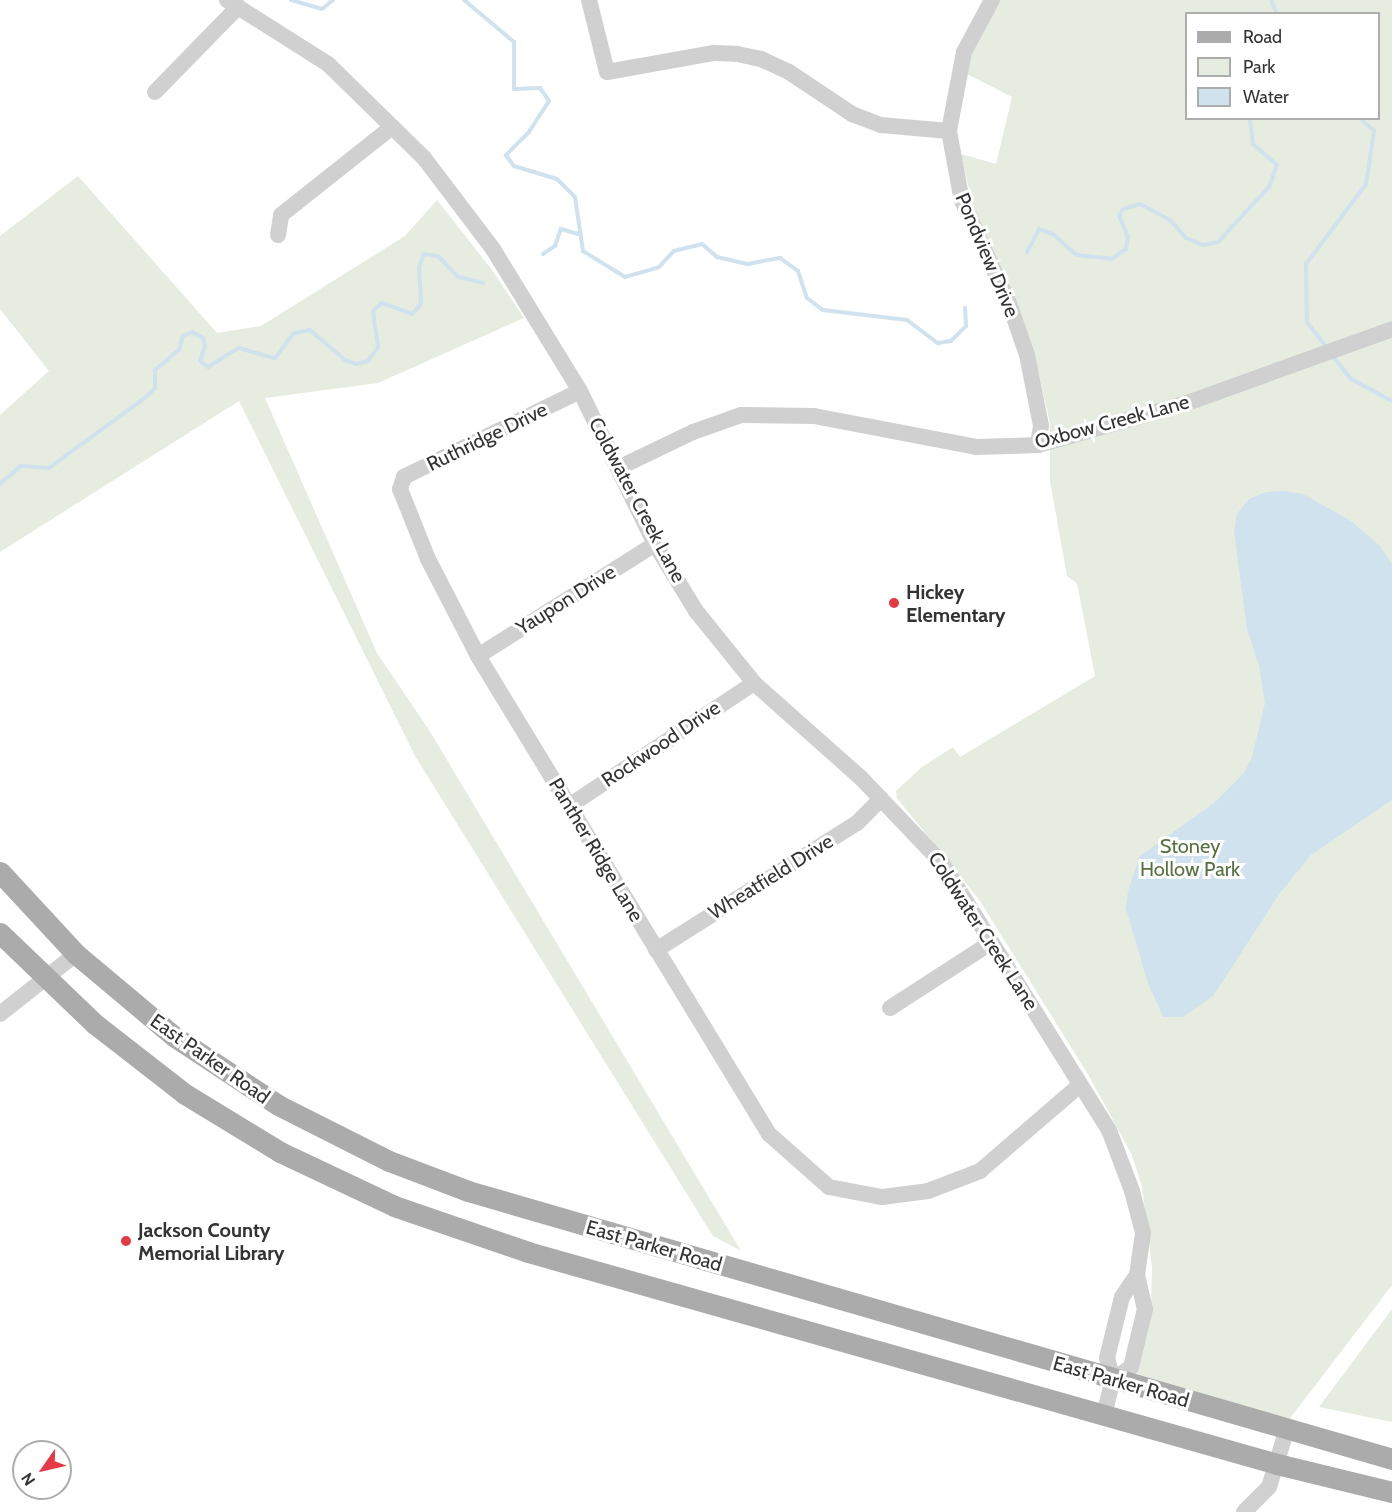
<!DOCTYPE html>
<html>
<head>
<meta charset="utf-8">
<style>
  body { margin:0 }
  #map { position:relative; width:1392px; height:1512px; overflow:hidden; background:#fff; font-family:Cabin,sans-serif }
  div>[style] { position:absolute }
  .green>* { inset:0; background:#e6ecdf }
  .water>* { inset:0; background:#cfe2ee }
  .stream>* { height:4px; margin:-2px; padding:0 2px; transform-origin:2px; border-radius:2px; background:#cfe2ee }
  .minor>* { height:16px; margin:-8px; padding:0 8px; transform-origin:8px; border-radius:8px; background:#d0d0d0 }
  .major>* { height:21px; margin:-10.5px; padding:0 10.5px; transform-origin:10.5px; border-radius:10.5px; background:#ababab }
  .dots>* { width:16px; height:16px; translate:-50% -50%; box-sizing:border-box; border:3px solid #fff; border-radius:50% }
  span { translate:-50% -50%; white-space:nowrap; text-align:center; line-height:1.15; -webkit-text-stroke:6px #fff; paint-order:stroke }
  .street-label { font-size:20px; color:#333 }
  .poi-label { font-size:20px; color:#333; font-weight:700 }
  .left { translate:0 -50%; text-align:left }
  .park-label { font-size:20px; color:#56703f }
  .legend { position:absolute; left:1185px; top:12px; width:195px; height:108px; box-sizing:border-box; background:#fff; border:2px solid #adadad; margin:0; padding:8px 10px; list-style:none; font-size:18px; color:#333 }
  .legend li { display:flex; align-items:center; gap:12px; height:30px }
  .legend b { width:30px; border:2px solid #adadad }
  .north { position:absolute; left:12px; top:1440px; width:60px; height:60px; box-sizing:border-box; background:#fff; border:2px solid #adadad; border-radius:50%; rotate:236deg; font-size:16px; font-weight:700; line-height:24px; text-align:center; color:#333 }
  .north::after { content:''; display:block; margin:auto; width:21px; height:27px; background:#e63946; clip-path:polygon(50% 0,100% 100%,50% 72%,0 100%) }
</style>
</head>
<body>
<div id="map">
  <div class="green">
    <div style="clip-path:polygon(evenodd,991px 0,1392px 0,1392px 1285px,1288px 1421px,1136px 1377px,1151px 1306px,1152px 1267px,1142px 1187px,1132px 1155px,1089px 1076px,980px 901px,897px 798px,896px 791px,922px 767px,953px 747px,960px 757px,1095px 676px,1077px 583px,1067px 576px,1050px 481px,1050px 424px,1036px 362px,973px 207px,961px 154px,996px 164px,1012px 97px,965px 73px,991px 0,1186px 14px,1378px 14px,1378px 118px,1186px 118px,1186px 14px)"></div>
    <div style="clip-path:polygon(78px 176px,217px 333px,261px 326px,405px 236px,437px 200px,492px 270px,524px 318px,378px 383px,265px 398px,377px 653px,429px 730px,741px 1251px,713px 1236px,415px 756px,239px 401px,0 552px,0 415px,49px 371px,0 309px,0 236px)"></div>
    <div style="clip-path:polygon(1392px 1309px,1392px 1422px,1319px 1407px)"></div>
  </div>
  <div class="water">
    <div style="clip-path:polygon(1285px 491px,1303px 494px,1351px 521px,1380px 546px,1392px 564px,1392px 800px,1311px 855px,1280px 893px,1213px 996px,1183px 1017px,1163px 1017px,1148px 983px,1126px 909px,1128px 891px,1140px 856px,1214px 803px,1244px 773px,1252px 757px,1265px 703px,1259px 666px,1247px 629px,1234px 531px,1237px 514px,1249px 499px,1266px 492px)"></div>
  </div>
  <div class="stream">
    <div style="left:291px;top:0;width:32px;rotate:16deg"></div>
    <div style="left:322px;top:9px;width:14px;rotate:-39deg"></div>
    <div style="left:464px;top:0;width:65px;rotate:40deg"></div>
    <div style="left:514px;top:42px;width:47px;rotate:90deg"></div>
    <div style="left:514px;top:89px;width:26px;rotate:-2deg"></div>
    <div style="left:540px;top:88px;width:16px;rotate:55deg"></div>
    <div style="left:549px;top:101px;width:37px;rotate:123deg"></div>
    <div style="left:529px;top:132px;width:33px;rotate:135deg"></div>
    <div style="left:506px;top:155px;width:14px;rotate:54deg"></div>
    <div style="left:514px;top:166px;width:45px;rotate:16.8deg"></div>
    <div style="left:557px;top:179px;width:25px;rotate:45deg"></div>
    <div style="left:575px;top:197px;width:55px;rotate:81.6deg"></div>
    <div style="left:583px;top:251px;width:49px;rotate:31.8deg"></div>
    <div style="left:625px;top:277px;width:35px;rotate:-16deg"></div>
    <div style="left:659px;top:267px;width:22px;rotate:-47deg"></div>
    <div style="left:674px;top:251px;width:29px;rotate:-14deg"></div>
    <div style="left:702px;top:244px;width:20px;rotate:41deg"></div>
    <div style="left:717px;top:257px;width:32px;rotate:13deg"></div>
    <div style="left:748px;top:264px;width:33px;rotate:-11deg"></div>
    <div style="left:780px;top:258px;width:22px;rotate:36deg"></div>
    <div style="left:798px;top:271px;width:28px;rotate:72deg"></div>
    <div style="left:807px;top:298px;width:20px;rotate:37deg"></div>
    <div style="left:823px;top:310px;width:85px;rotate:6.8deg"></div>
    <div style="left:907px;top:320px;width:39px;rotate:37deg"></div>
    <div style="left:938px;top:343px;width:13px;rotate:-9deg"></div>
    <div style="left:951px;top:341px;width:21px;rotate:-45deg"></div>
    <div style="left:966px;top:326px;width:18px;rotate:-93deg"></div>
    <div style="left:1271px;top:0;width:15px;rotate:67deg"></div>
    <div style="left:1027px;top:252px;width:26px;rotate:-62deg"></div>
    <div style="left:1039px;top:229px;width:15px;rotate:20deg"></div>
    <div style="left:1053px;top:234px;width:31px;rotate:42deg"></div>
    <div style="left:1076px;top:255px;width:36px;rotate:6deg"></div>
    <div style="left:1112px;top:259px;width:17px;rotate:-36deg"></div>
    <div style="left:1126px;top:249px;width:12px;rotate:-81deg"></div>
    <div style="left:1128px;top:237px;width:23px;rotate:-113deg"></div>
    <div style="left:1119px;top:216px;width:8px;rotate:-60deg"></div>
    <div style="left:1123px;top:209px;width:18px;rotate:-16deg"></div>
    <div style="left:1140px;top:204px;width:34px;rotate:28deg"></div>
    <div style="left:1170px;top:220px;width:24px;rotate:48deg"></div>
    <div style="left:1186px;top:238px;width:18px;rotate:22deg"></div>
    <div style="left:1203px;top:245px;width:15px;rotate:-11deg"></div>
    <div style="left:1218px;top:242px;width:75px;rotate:-47.2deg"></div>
    <div style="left:1269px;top:187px;width:23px;rotate:-70deg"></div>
    <div style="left:1277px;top:165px;width:32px;rotate:-139deg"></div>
    <div style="left:1253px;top:144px;width:26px;rotate:-97deg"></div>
    <div style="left:543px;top:254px;width:14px;rotate:-34deg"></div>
    <div style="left:555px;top:246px;width:18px;rotate:-71deg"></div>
    <div style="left:561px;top:229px;width:18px;rotate:16deg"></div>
    <div style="left:1328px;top:349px;width:34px;rotate:-128deg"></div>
    <div style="left:1307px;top:322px;width:58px;rotate:-91deg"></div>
    <div style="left:1306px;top:264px;width:100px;rotate:-53.1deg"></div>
    <div style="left:1366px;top:184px;width:54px;rotate:-81.4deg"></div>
    <div style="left:1374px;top:131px;width:19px;rotate:-137deg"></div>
    <div style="left:1332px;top:355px;width:31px;rotate:52deg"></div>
    <div style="left:1351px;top:379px;width:47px;rotate:28.2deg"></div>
    <div style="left:0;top:484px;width:28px;rotate:-41deg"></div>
    <div style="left:21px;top:466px;width:28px;rotate:4deg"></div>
    <div style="left:49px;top:468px;width:120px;rotate:-36.2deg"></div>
    <div style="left:146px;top:397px;width:13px;rotate:-45deg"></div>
    <div style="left:155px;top:388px;width:18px;rotate:-90deg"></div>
    <div style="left:155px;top:370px;width:31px;rotate:-40deg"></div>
    <div style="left:179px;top:350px;width:15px;rotate:-74deg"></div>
    <div style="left:183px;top:336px;width:10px;rotate:-24deg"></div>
    <div style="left:192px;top:332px;width:13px;rotate:29deg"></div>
    <div style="left:203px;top:338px;width:8px;rotate:76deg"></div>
    <div style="left:205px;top:346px;width:16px;rotate:108deg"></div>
    <div style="left:200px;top:361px;width:10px;rotate:37deg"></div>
    <div style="left:208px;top:367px;width:36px;rotate:-32deg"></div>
    <div style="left:239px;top:348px;width:37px;rotate:16deg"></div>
    <div style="left:275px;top:358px;width:31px;rotate:-53deg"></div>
    <div style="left:294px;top:333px;width:16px;rotate:-11deg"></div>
    <div style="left:310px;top:330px;width:46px;rotate:40.6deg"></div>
    <div style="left:345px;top:360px;width:12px;rotate:20deg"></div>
    <div style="left:356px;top:364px;width:12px;rotate:-14deg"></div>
    <div style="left:368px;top:361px;width:17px;rotate:-54deg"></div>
    <div style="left:378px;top:347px;width:36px;rotate:-98deg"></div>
    <div style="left:373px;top:311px;width:12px;rotate:-42deg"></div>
    <div style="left:382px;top:303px;width:32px;rotate:20deg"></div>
    <div style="left:412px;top:314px;width:13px;rotate:-48deg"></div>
    <div style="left:421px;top:304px;width:37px;rotate:-93deg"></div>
    <div style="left:419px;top:267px;width:14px;rotate:-69deg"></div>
    <div style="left:424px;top:254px;width:14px;rotate:8deg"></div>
    <div style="left:438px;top:256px;width:29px;rotate:46deg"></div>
    <div style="left:458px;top:277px;width:26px;rotate:13deg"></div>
  </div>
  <div class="minor">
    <div style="left:227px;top:0;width:120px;rotate:32.4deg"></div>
    <div style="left:328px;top:64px;width:134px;rotate:44.4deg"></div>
    <div style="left:424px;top:158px;width:114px;rotate:52.8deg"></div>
    <div style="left:493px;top:249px;width:167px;rotate:58.5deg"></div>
    <div style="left:580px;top:391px;width:170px;rotate:63.9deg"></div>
    <div style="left:655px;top:544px;width:79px;rotate:58.5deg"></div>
    <div style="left:696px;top:611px;width:92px;rotate:51.1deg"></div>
    <div style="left:754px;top:683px;width:143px;rotate:41.6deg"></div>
    <div style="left:861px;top:778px;width:117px;rotate:46.4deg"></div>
    <div style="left:942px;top:863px;width:315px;rotate:58deg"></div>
    <div style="left:1109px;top:1130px;width:65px;rotate:69.3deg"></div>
    <div style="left:1132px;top:1191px;width:43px;rotate:75.3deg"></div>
    <div style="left:1143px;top:1233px;width:42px;rotate:98.1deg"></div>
    <div style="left:589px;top:0;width:74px;rotate:76deg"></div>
    <div style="left:607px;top:72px;width:109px;rotate:-10.1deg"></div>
    <div style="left:714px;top:53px;width:23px;rotate:2deg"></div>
    <div style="left:737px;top:54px;width:25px;rotate:12deg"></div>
    <div style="left:761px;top:59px;width:31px;rotate:25deg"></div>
    <div style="left:789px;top:72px;width:76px;rotate:33.7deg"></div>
    <div style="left:852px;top:114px;width:31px;rotate:21deg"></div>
    <div style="left:881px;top:125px;width:68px;rotate:5deg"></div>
    <div style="left:992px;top:0;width:59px;rotate:118.3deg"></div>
    <div style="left:964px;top:52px;width:80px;rotate:100.8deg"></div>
    <div style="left:949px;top:131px;width:71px;rotate:79.5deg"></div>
    <div style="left:962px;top:201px;width:112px;rotate:65.3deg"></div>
    <div style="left:1009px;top:303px;width:55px;rotate:70.9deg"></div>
    <div style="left:1027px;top:355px;width:72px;rotate:78.8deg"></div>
    <div style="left:1041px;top:426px;width:19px;rotate:99deg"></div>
    <div style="left:155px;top:92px;width:119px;rotate:-45.7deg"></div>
    <div style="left:278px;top:235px;width:20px;rotate:-81deg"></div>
    <div style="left:281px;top:215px;width:142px;rotate:-38.4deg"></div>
    <div style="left:580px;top:391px;width:196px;rotate:154deg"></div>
    <div style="left:404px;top:477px;width:13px;rotate:108deg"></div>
    <div style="left:400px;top:489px;width:75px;rotate:68.2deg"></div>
    <div style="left:428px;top:559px;width:109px;rotate:62.7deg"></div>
    <div style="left:478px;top:656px;width:560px;rotate:58.67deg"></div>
    <div style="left:769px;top:1134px;width:80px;rotate:41.5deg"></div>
    <div style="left:829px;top:1187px;width:54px;rotate:10.7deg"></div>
    <div style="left:882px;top:1197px;width:46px;rotate:-7.4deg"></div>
    <div style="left:928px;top:1191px;width:56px;rotate:-21deg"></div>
    <div style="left:980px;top:1171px;width:132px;rotate:-40.7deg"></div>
    <div style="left:618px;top:468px;width:83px;rotate:-25.6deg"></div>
    <div style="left:693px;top:432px;width:51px;rotate:-19.5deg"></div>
    <div style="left:741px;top:415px;width:73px;rotate:0.8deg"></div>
    <div style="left:814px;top:416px;width:165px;rotate:10.8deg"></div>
    <div style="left:976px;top:447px;width:62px;rotate:-1.8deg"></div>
    <div style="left:1038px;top:445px;width:155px;rotate:-15.7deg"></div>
    <div style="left:1187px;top:403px;width:218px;rotate:-19.8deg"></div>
    <div style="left:478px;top:656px;width:209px;rotate:-32.3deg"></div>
    <div style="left:569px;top:806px;width:222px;rotate:-33.6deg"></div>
    <div style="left:656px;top:950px;width:238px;rotate:-32.3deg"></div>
    <div style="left:857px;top:823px;width:34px;rotate:-45deg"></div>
    <div style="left:890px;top:1008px;width:121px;rotate:-32.9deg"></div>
    <div style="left:0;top:1014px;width:97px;rotate:-38.3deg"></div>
    <div style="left:1104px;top:1415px;width:36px;rotate:-76deg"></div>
    <div style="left:1113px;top:1380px;width:23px;rotate:-105deg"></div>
    <div style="left:1107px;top:1358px;width:63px;rotate:-76.2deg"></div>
    <div style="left:1122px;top:1297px;width:27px;rotate:-56deg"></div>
    <div style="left:1137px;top:1275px;width:35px;rotate:77deg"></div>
    <div style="left:1145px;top:1309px;width:60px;rotate:103.6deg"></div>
    <div style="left:1131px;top:1367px;width:22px;rotate:144deg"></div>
    <div style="left:1244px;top:1512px;width:35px;rotate:-45deg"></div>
    <div style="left:1269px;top:1487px;width:61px;rotate:-72.8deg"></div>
  </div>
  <div class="major">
    <div style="left:0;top:872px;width:112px;rotate:47.2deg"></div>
    <div style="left:76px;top:954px;width:129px;rotate:40deg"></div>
    <div style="left:175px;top:1037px;width:123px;rotate:33.4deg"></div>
    <div style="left:278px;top:1105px;width:124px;rotate:26.8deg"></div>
    <div style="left:389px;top:1161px;width:85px;rotate:20.8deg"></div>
    <div style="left:468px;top:1191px;width:962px;rotate:16.17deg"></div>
    <div style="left:0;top:933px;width:132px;rotate:43.8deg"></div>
    <div style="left:95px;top:1024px;width:114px;rotate:37.9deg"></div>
    <div style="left:185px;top:1094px;width:111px;rotate:31.4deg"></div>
    <div style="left:280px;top:1152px;width:126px;rotate:25.3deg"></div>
    <div style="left:394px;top:1206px;width:142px;rotate:18.9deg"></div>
    <div style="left:528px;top:1252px;width:778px;rotate:15.8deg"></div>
    <div style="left:1277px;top:1464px;width:118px;rotate:13.7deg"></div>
  </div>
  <div class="dots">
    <div style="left:894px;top:603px;background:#e63946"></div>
    <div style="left:126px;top:1241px;background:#e63946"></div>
  </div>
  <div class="street-label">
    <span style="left:987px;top:255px;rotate:67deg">Pondview Drive</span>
    <span style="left:1112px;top:422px;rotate:-15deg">Oxbow Creek Lane</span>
    <span style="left:487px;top:437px;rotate:-26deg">Ruthridge Drive</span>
    <span style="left:637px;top:500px;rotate:62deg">Coldwater Creek Lane</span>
    <span style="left:566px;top:600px;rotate:-32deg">Yaupon Drive</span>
    <span style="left:661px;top:744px;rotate:-34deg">Rockwood Drive</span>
    <span style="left:596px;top:850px;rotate:59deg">Panther Ridge Lane</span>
    <span style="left:771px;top:877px;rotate:-32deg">Wheatfield Drive</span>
    <span style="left:983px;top:931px;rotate:57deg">Coldwater Creek Lane</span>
    <span style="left:210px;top:1059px;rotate:35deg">East Parker Road</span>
    <span style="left:654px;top:1246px;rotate:16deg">East Parker Road</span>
    <span style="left:1121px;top:1382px;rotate:16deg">East Parker Road</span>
  </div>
  <div class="poi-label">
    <span class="left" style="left:906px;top:604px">Hickey<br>Elementary</span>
    <span class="left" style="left:138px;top:1242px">Jackson County<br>Memorial Library</span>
  </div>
  <div class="park-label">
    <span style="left:1190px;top:858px">Stoney<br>Hollow Park</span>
  </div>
  <ul class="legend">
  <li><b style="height:8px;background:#ababab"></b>Road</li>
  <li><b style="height:16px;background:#e6ecdf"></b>Park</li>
  <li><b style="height:16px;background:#cfe2ee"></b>Water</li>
  </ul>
  <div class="north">N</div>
</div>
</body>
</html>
